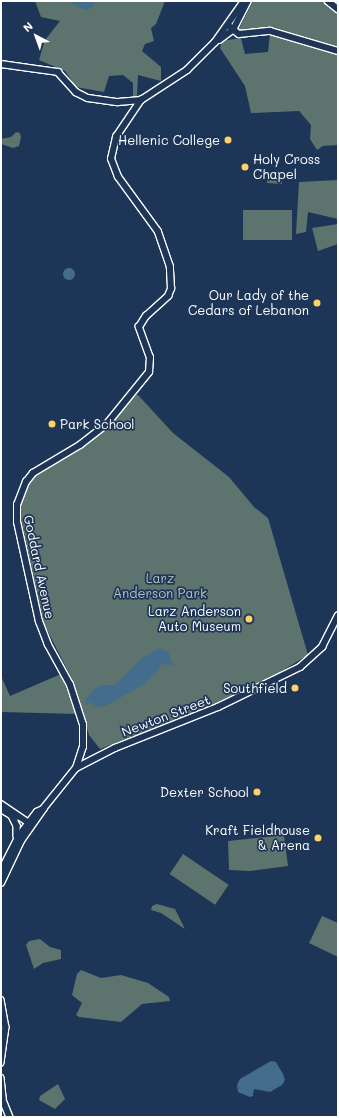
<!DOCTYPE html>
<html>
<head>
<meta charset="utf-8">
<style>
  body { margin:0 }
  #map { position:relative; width:339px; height:1118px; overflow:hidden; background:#1d3557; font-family:Mali,sans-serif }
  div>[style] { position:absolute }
  .green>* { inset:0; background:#5c736e; transform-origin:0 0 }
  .water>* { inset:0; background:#446c8c }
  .round { border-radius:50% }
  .roads { filter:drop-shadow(1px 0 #fff) drop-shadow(-1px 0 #fff) drop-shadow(0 1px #fff) drop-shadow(0 -1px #fff) }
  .secondary>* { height:5.5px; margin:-2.75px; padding:0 2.75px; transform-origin:2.75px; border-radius:2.75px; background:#1d3557 }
  .dots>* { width:11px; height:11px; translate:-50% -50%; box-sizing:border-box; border:2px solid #1d3557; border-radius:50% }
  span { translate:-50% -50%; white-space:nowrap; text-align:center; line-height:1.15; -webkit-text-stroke:3.5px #1d3557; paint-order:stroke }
  .poi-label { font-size:13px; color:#fff }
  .right { translate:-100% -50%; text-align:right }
  .left { translate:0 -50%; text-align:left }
  .street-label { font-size:13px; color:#fff }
  .park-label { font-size:13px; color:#b6c0be }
  .frame { position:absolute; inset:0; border:2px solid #fff; pointer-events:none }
  .north { position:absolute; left:16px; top:16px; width:40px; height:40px; -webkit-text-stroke:3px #1d3557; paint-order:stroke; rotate:319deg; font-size:11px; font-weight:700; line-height:16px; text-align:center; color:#fff }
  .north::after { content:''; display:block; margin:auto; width:14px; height:18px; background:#fff; clip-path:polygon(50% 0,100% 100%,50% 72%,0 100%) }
</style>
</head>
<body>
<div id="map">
  <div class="green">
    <div style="clip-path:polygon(35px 1px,165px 1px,156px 24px,151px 28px,154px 41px,145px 44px,142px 51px,161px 67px,161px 81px,138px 75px,137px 96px,133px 97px,133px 83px,123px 75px,109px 76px,104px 92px,76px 87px,65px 71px,39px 60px,45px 40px,60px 21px,41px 17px)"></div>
    <div style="clip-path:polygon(253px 1px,338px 1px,338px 47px,272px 27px,238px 31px)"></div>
    <div style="clip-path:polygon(270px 33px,338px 54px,338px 145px,323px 146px,317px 150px,310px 139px,311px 125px,299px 111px,251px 113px,245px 86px,220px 48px,222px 41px,241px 38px,245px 54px,268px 52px)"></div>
    <div style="clip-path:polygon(16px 132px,20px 133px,21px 137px,19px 146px,13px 148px,1px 144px,1px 139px,11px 137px)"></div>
    <div style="clip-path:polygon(267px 176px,281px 176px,282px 184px,267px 183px)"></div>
    <div style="clip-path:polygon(338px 180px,338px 219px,308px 212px,306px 232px,296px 234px,299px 182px)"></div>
    <div style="left:243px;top:210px;width:49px;height:30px"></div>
    <div style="clip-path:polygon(338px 224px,338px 244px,318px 251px,312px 228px)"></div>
    <div style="clip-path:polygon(136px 395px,138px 395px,173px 433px,229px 477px,254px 507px,268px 518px,308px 655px,280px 672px,210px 706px,100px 749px,89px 735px,73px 681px,44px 624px,19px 510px,25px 489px,34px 477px,99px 435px)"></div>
    <div style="clip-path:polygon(61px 674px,76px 714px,1px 712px,1px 676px,10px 696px)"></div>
    <div style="clip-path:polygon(284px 835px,288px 866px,250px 871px,229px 870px,228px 841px)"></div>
    <div style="left:183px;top:854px;width:55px;height:24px;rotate:34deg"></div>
    <div style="clip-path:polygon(157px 904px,175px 909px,185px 929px,161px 913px,151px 910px,152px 906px)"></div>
    <div style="clip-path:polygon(322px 916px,338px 923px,338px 957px,309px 943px)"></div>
    <div style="clip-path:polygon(40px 939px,50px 947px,61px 950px,61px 959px,43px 963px,34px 969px,26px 945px,29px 941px)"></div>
    <div style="clip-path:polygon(81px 970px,101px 978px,121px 975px,148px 983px,169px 997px,170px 1001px,142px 1004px,121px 1022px,79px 1017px,76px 1015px,82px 1003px,72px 995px,77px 974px)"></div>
    <div style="clip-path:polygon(58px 1084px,65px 1099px,55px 1109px,39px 1100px,40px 1096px)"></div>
  </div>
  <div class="water">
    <div style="clip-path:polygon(67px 1px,94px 1px,92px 8px,85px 10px)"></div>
    <div class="round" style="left:63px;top:268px;width:12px;height:12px"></div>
    <div style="clip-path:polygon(159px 648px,168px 652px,173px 665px,161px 664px,157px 672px,144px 684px,106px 706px,96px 707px,90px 702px,86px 705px,85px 701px,94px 689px,102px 685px,115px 685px,140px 660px)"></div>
    <div style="clip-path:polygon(271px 1061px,276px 1062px,283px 1074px,285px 1080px,282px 1085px,270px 1092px,254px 1089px,253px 1096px,250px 1097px,238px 1092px,237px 1085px,240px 1079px)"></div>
  </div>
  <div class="roads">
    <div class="secondary">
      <div style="left:328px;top:1px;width:13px;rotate:39deg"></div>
      <div style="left:228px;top:25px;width:14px;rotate:39deg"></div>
      <div style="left:239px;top:34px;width:31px;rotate:-6deg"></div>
      <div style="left:270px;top:31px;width:71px;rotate:16.4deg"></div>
      <div style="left:219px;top:40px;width:17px;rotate:-36deg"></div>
      <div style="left:233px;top:30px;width:33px;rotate:-63deg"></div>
      <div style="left:1px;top:64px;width:58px;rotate:8deg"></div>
      <div style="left:58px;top:72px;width:27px;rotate:48deg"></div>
      <div style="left:76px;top:92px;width:13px;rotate:27deg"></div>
      <div style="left:88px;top:98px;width:30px;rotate:8deg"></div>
      <div style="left:118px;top:102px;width:23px;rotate:-5deg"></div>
      <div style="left:141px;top:100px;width:55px;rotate:-33.1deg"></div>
      <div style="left:187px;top:70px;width:40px;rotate:-45deg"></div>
      <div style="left:215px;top:42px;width:50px;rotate:-54.7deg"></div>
      <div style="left:76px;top:768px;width:22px;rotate:-72deg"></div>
      <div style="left:83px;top:747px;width:22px;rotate:-90deg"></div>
      <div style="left:83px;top:725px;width:42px;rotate:-108deg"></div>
      <div style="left:70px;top:685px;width:46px;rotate:-118.8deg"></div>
      <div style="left:48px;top:645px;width:25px;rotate:-111deg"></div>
      <div style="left:39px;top:622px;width:102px;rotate:-102.4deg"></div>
      <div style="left:17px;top:522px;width:17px;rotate:-90deg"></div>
      <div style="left:17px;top:505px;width:25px;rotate:-69deg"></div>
      <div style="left:26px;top:482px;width:11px;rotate:-52deg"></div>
      <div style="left:33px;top:473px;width:55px;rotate:-30.8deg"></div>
      <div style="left:80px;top:445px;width:33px;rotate:-38deg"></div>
      <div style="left:106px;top:425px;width:68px;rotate:-50.9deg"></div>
      <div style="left:149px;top:372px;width:14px;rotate:-86deg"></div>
      <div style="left:150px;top:358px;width:33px;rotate:-110deg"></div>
      <div style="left:139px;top:327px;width:13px;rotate:-58deg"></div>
      <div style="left:146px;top:316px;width:30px;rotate:-42deg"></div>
      <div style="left:168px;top:296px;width:8px;rotate:-67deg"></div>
      <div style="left:171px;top:289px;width:22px;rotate:-93deg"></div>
      <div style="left:170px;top:267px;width:37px;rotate:-109deg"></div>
      <div style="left:158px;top:232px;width:68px;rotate:-126deg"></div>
      <div style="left:118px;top:177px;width:19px;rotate:-111deg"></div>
      <div style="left:111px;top:159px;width:23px;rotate:-77deg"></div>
      <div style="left:116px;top:137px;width:45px;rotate:-56deg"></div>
      <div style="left:1px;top:804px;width:36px;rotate:34deg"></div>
      <div style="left:1px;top:809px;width:17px;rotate:31deg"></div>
      <div style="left:12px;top:816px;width:11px;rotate:63deg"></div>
      <div style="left:17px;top:826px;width:10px;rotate:90deg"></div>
      <div style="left:1px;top:871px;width:38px;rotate:-63deg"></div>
      <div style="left:18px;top:837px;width:31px;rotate:-53deg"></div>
      <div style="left:37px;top:812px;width:7px;rotate:-27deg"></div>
      <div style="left:1px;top:883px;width:47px;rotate:-64.5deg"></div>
      <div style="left:21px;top:841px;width:39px;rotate:-55deg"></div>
      <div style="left:43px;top:809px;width:53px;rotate:-51.2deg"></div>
      <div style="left:76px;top:768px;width:44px;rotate:-27.1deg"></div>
      <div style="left:115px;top:748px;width:111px;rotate:-21.7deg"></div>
      <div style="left:218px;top:707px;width:91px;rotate:-26deg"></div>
      <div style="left:300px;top:667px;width:30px;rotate:-42deg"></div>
      <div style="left:322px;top:647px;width:35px;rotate:-63deg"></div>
      <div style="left:1px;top:1000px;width:27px;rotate:80deg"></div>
      <div style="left:6px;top:1027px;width:36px;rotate:98deg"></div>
      <div style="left:1px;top:1078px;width:20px;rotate:84deg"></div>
      <div style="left:1px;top:1095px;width:24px;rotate:68deg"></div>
    </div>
  </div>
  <div class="dots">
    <div style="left:228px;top:140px;background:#ffd166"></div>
    <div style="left:245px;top:167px;background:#ffd166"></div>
    <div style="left:317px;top:303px;background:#ffd166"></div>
    <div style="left:52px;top:424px;background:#ffd166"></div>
    <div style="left:249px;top:619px;background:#ffd166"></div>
    <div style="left:295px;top:688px;background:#ffd166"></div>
    <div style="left:257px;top:792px;background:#ffd166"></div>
    <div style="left:318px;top:838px;background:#ffd166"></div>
  </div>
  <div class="poi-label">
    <span class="right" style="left:220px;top:140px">Hellenic College</span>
    <span class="left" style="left:253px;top:167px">Holy Cross<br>Chapel</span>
    <span class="right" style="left:309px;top:303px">Our Lady of the<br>Cedars of Lebanon</span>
    <span class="left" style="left:60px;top:424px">Park School</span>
    <span class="right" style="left:241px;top:619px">Larz Anderson<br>Auto Museum</span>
    <span class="right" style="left:287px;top:688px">Southfield</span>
    <span class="right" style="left:249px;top:792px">Dexter School</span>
    <span class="right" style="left:310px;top:838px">Kraft Fieldhouse<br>&amp; Arena</span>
  </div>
  <div class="street-label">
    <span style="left:39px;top:567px;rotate:78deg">Goddard Avenue</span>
    <span style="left:166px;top:716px;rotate:-21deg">Newton Street</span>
  </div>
  <div class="park-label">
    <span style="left:160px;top:586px">Larz<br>Anderson Park</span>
  </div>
  <div class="frame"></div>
  <div class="north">N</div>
</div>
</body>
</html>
